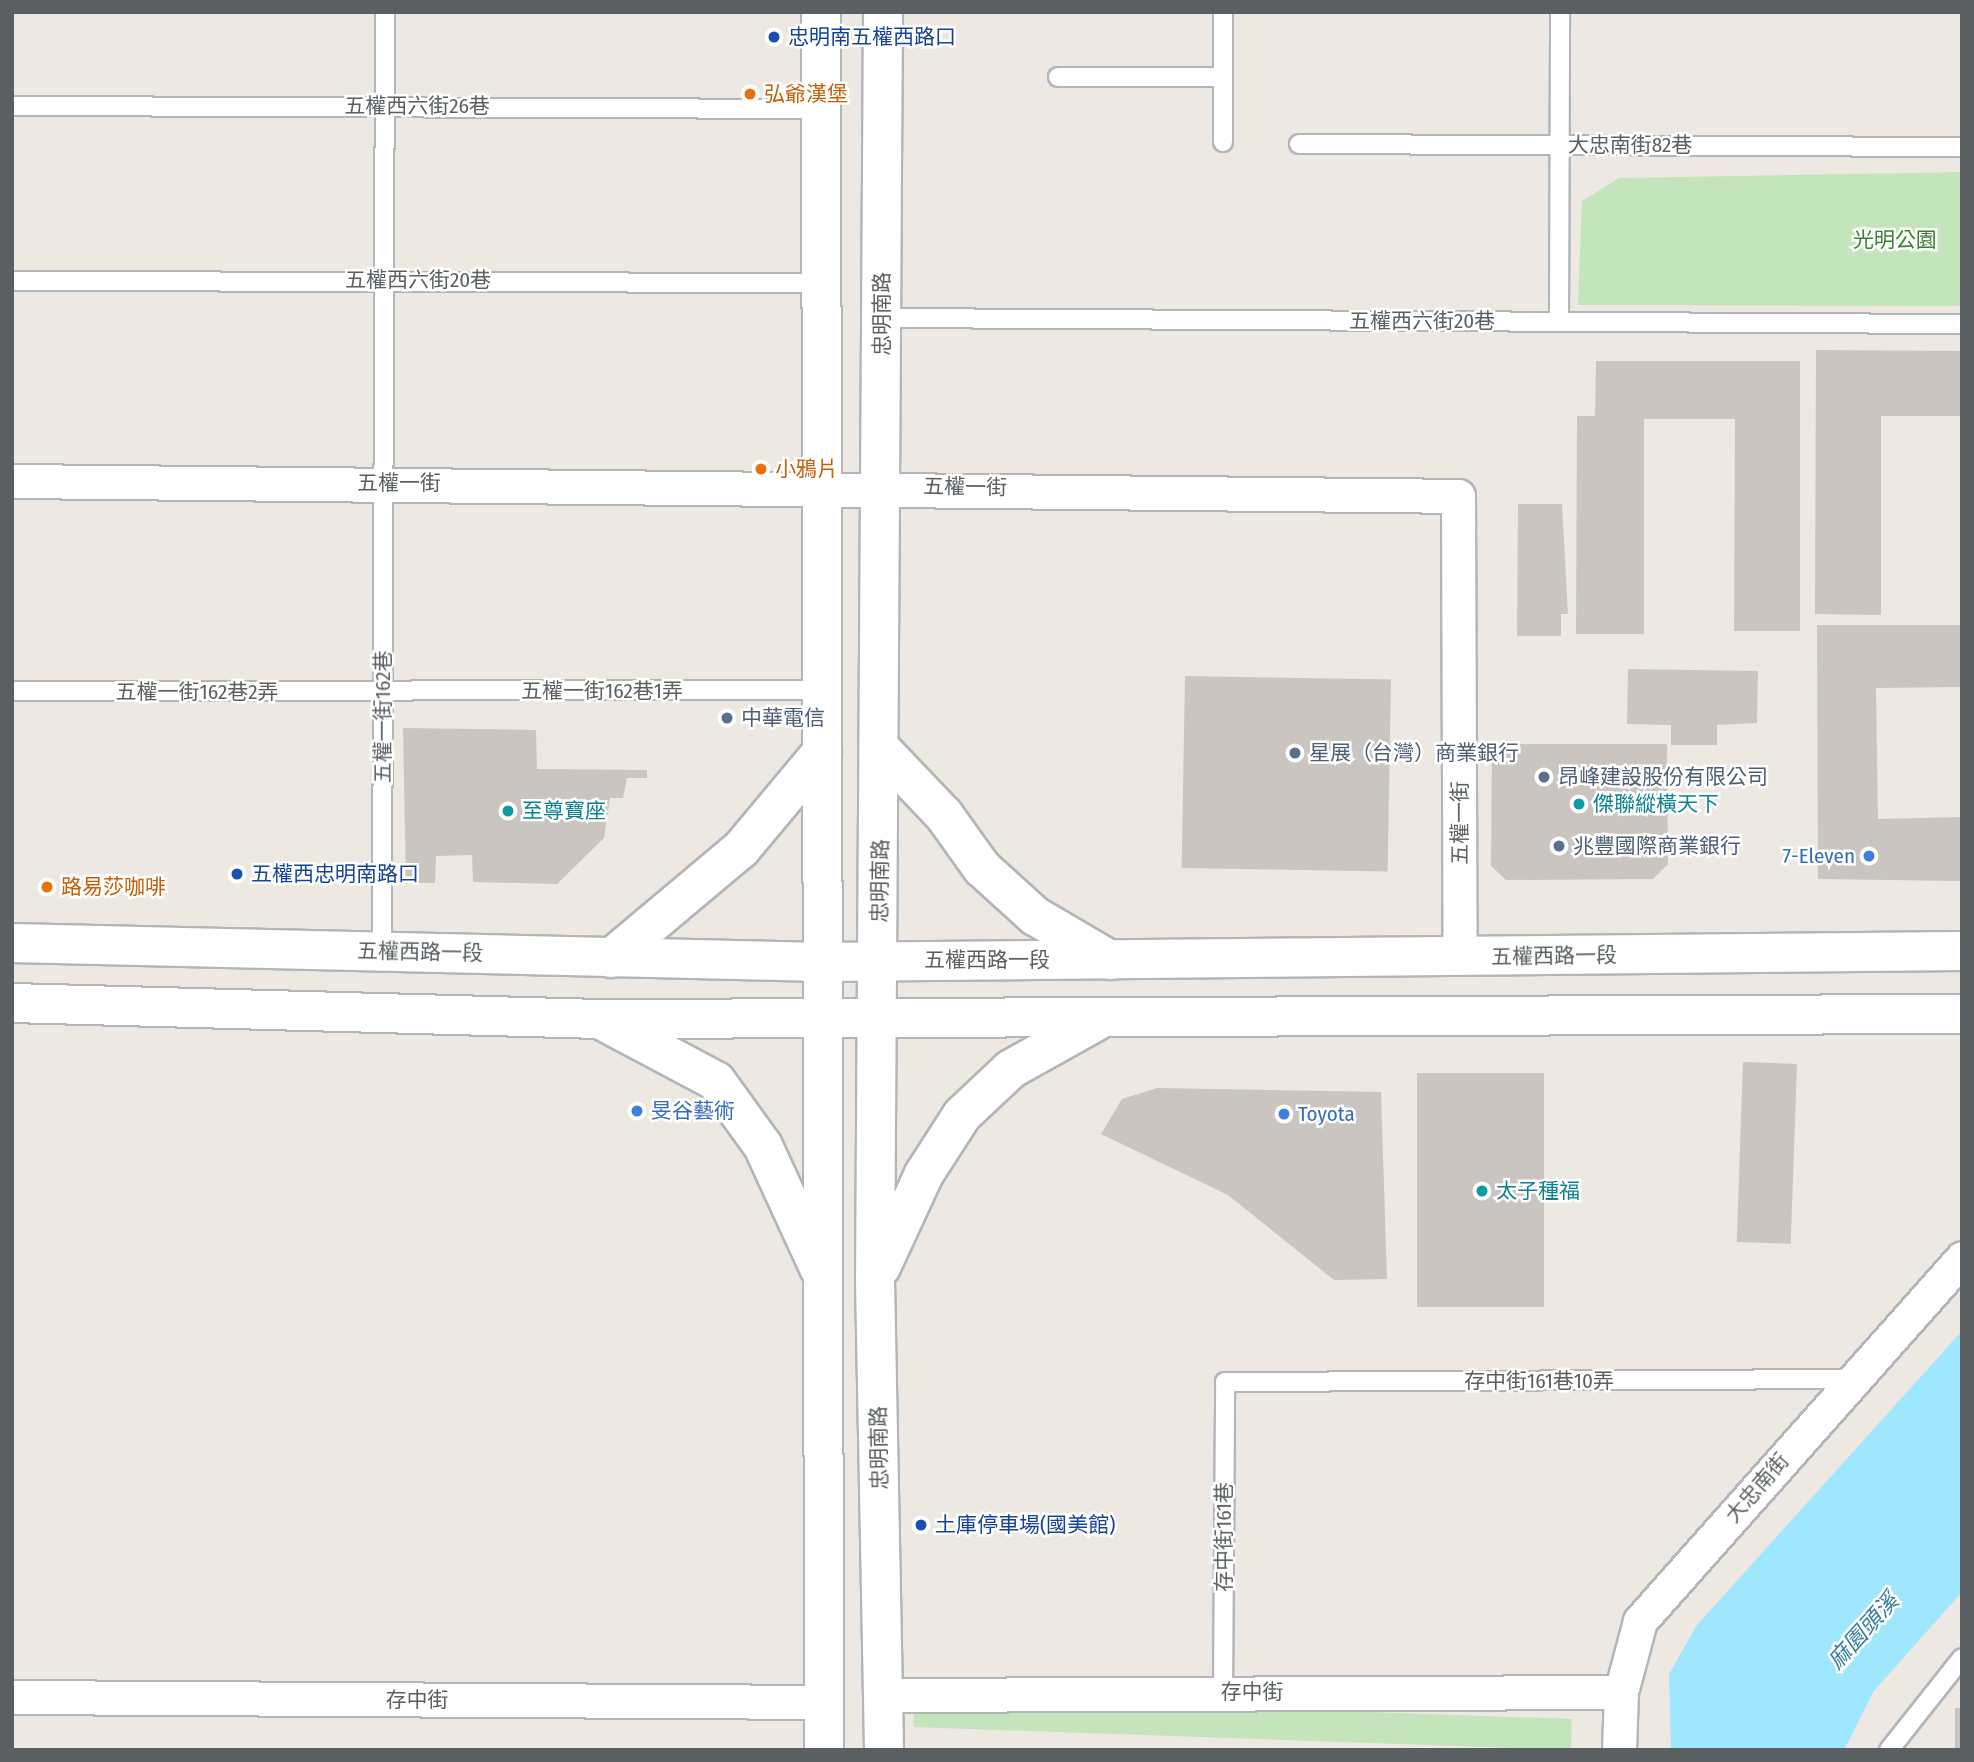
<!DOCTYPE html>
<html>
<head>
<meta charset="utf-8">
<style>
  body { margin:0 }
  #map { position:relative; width:1974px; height:1762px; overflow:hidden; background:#ede8e1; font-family:"Fira Sans Condensed","Noto Sans TC",sans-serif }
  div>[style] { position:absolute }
  .green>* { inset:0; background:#c4e5bc; transform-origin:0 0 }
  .water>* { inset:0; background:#9fe7ff }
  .building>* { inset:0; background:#cac5c0; transform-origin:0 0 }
  .roads { filter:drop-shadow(2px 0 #b2b5b9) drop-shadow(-2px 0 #b2b5b9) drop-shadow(0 2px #b2b5b9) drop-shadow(0 -2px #b2b5b9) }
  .service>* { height:18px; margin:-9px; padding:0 9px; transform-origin:9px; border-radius:9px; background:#fff }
  .minor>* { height:33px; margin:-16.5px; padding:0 16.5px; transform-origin:16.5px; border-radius:16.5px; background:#fff }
  .secondary>* { height:38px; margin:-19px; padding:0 19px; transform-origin:19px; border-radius:19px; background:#fff }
  .dots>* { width:19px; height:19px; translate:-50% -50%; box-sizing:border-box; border:4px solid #fff; border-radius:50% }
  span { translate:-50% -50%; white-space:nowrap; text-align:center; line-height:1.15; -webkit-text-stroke:5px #fff; paint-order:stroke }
  .transit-label { font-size:21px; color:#164399 }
  .left { translate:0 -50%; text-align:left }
  .food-label { font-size:21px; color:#c56008 }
  .street-label { font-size:21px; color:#5a5f62 }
  .park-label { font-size:21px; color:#3d8132 }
  .service-label { font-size:21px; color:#4e5e75 }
  .culture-label { font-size:21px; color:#0d838f }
  .shop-label { font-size:21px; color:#366cbe }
  .right { translate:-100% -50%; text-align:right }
  .water-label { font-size:23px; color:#377ea0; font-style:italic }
  .frame { position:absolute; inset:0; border:14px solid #5a5f62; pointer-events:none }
</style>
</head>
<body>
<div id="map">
  <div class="green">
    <div style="clip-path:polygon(1962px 172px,1962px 306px,1578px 305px,1582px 201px,1619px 178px)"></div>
    <div style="left:1572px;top:1719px;width:31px;height:658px;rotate:92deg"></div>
  </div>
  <div class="water">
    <div style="clip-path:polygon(1962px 1331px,1962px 1592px,1873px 1692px,1844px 1750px,1671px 1750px,1669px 1674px,1697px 1625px)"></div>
  </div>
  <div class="building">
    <div style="clip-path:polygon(1816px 350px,1962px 351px,1962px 416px,1881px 416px,1881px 615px,1815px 614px)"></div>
    <div style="clip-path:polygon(1596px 361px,1800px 361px,1800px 631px,1734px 631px,1735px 419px,1644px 419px,1644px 634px,1576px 634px,1577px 416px,1595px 416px)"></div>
    <div style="clip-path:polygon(1518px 504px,1562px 504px,1568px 614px,1561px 614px,1561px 636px,1517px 636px)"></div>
    <div style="clip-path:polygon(1817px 625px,1962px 625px,1962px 687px,1876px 688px,1878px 819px,1962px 817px,1962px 881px,1818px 879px)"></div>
    <div style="clip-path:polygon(1628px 669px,1758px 671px,1757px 723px,1717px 725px,1717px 745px,1671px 745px,1671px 725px,1627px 724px)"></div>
    <div style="left:1185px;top:676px;width:206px;height:192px;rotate:1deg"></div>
    <div style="clip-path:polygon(403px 728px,536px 730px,537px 769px,647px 770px,647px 778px,627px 778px,623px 798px,610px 798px,604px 838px,557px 884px,473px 882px,472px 855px,436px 856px,435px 883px,406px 883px)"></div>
    <div style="clip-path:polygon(1492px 744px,1667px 744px,1668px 864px,1653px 879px,1506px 880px,1491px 866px)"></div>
    <div style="left:1743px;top:1062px;width:54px;height:180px;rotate:2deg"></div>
    <div style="left:1544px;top:1073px;width:234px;height:127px;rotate:90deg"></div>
    <div style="clip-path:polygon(1157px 1088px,1381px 1092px,1387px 1279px,1334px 1280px,1228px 1195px,1101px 1134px,1122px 1099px)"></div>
    <div style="left:1955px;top:1708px;width:7px;height:42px"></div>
  </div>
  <div class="roads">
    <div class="service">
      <div style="left:1223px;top:12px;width:130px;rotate:90deg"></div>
      <div style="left:1058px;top:77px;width:165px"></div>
      <div style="left:12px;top:106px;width:809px;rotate:0.21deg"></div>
      <div style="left:1299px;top:144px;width:663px;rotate:0.26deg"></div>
      <div style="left:12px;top:281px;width:811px;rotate:0.14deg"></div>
      <div style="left:882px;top:318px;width:1080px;rotate:0.32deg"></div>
      <div style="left:1559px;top:322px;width:310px;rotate:-89.8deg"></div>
      <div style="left:12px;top:691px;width:809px;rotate:-0.07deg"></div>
      <div style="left:382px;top:951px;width:939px;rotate:-89.82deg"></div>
      <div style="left:1223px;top:1692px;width:310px;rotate:-89.6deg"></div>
      <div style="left:1225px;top:1382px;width:627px;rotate:-0.27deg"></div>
      <div style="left:1889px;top:1750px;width:117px;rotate:-51.6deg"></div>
    </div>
    <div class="minor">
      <div style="left:12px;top:481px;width:1446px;rotate:0.59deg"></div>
      <div style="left:1458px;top:496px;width:461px;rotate:89.8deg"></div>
      <div style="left:884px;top:1695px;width:737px;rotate:-0.23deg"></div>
      <div style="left:12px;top:1697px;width:810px;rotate:0.35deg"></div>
      <div style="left:1619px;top:1750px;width:58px;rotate:-88deg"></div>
      <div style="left:1621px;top:1692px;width:73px;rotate:-75deg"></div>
      <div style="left:1640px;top:1621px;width:485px;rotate:-48.4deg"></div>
    </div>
    <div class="secondary">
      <div style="left:821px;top:12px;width:1738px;rotate:89.9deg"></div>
      <div style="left:883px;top:12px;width:1268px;rotate:90.36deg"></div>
      <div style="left:875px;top:1280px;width:470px;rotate:88.9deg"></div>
      <div style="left:882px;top:750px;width:90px;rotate:46.4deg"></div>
      <div style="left:944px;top:815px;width:65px;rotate:54.4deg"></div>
      <div style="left:982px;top:868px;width:72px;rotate:42.2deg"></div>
      <div style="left:1035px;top:916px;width:87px;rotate:30.4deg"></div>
      <div style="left:12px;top:943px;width:810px;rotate:1.34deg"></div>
      <div style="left:822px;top:962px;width:1140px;rotate:-0.55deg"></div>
      <div style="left:611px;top:958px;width:170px;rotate:-40deg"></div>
      <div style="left:741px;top:849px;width:126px;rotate:-50.1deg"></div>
      <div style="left:12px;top:1003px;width:586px;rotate:1.56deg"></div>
      <div style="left:598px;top:1019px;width:1364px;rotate:-0.21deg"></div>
      <div style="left:603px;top:1021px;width:128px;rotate:28deg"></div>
      <div style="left:716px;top:1081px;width:80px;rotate:54.1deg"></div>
      <div style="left:763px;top:1146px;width:134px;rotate:65.3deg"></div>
      <div style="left:881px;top:1267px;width:102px;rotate:-65.2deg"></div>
      <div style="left:924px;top:1174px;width:70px;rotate:-57.2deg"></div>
      <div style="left:962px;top:1115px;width:67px;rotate:-43.2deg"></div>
      <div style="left:1011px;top:1069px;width:98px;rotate:-29.2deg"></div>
    </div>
  </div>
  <div class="dots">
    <div style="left:774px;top:37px;background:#1a4fb4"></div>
    <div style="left:750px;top:94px;background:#e8710a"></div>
    <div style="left:761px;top:469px;background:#e8710a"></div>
    <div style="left:727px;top:718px;background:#5c6f8a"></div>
    <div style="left:1295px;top:753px;background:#5c6f8a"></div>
    <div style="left:1544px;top:777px;background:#5c6f8a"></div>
    <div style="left:1579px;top:804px;background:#0f9aa8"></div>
    <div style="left:508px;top:811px;background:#0f9aa8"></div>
    <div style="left:1559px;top:846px;background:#5c6f8a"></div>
    <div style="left:1869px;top:856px;background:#3f7fe0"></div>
    <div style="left:237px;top:874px;background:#1a4fb4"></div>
    <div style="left:47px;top:887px;background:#e8710a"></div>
    <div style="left:637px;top:1111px;background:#3f7fe0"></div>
    <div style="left:1284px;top:1114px;background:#3f7fe0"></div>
    <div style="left:1482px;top:1191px;background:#0f9aa8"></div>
    <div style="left:921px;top:1525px;background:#1a4fb4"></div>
  </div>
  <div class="transit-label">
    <span class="left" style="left:788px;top:37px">忠明南五權西路口</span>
    <span class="left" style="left:251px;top:874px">五權西忠明南路口</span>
    <span class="left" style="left:935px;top:1525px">土庫停車場(國美館)</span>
  </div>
  <div class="food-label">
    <span class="left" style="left:764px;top:94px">弘爺漢堡</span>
    <span class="left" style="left:775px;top:469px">小鴉片</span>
    <span class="left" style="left:61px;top:887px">路易莎咖啡</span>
  </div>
  <div class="street-label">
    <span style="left:417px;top:106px">五權西六街26巷</span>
    <span style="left:1630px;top:145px">大忠南街82巷</span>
    <span style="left:418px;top:280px">五權西六街20巷</span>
    <span style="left:882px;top:314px;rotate:-90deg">忠明南路</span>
    <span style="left:1422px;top:321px">五權西六街20巷</span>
    <span style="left:399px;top:483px">五權一街</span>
    <span style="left:965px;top:487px;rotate:1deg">五權一街</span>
    <span style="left:602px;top:691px">五權一街162巷1弄</span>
    <span style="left:197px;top:692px">五權一街162巷2弄</span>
    <span style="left:383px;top:717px;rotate:-90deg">五權一街162巷</span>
    <span style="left:1460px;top:823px;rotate:-90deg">五權一街</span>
    <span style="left:880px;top:881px;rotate:-89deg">忠明南路</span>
    <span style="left:420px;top:952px;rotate:1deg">五權西路一段</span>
    <span style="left:1554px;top:956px;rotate:-1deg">五權西路一段</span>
    <span style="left:987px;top:960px">五權西路一段</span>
    <span style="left:1539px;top:1381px">存中街161巷10弄</span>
    <span style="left:879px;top:1448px;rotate:-91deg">忠明南路</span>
    <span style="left:1757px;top:1488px;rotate:-49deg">大忠南街</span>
    <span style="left:1224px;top:1537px;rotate:-90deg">存中街161巷</span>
    <span style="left:1252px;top:1692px">存中街</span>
    <span style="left:417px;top:1700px">存中街</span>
  </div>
  <div class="park-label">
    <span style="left:1895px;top:240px">光明公園</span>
  </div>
  <div class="service-label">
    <span class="left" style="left:741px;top:718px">中華電信</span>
    <span class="left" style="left:1309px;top:753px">星展（台灣）商業銀行</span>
    <span class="left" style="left:1558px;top:777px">昂峰建設股份有限公司</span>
    <span class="left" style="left:1573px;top:846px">兆豐國際商業銀行</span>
  </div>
  <div class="culture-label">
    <span class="left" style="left:1593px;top:804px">傑聯縱橫天下</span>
    <span class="left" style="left:522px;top:811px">至尊寶座</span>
    <span class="left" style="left:1496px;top:1191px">太子種福</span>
  </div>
  <div class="shop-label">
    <span class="right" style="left:1855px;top:856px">7-Eleven</span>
    <span class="left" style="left:651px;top:1111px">旻谷藝術</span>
    <span class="left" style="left:1298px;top:1114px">Toyota</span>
  </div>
  <div class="water-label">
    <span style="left:1863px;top:1631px;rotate:-48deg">麻園頭溪</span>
  </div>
  <div class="frame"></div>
</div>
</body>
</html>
